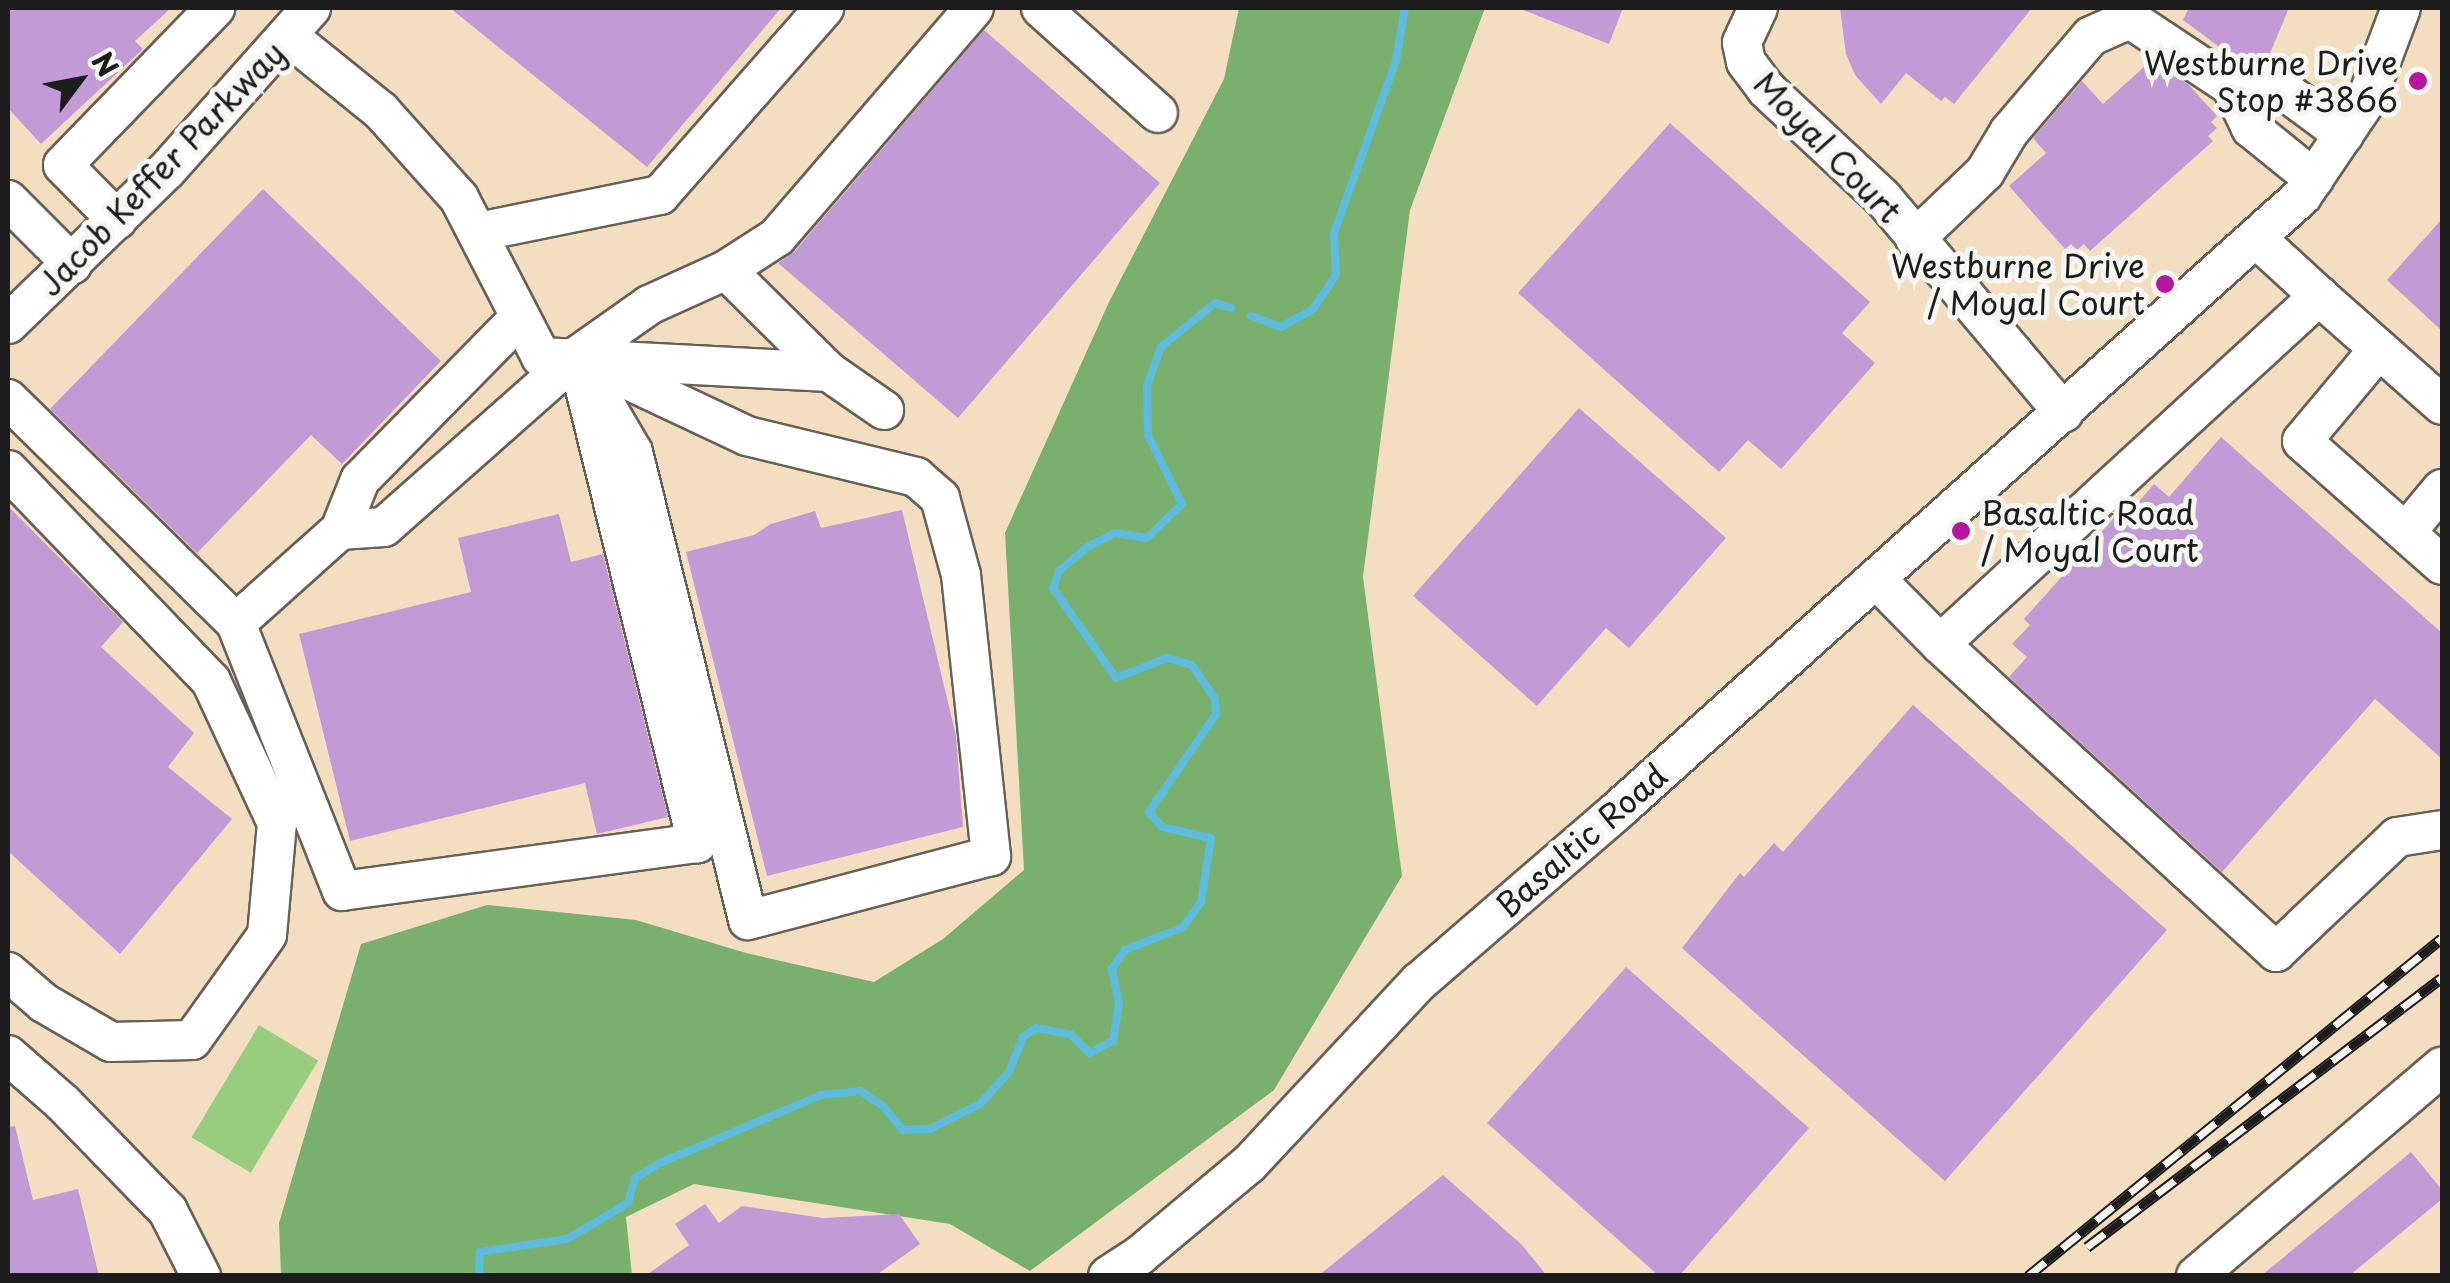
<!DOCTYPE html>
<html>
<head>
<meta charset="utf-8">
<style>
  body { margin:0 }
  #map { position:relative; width:2450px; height:1283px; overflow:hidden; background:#f3dec1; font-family:"Playpen Sans",sans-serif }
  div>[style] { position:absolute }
  .green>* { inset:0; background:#98cd7f; transform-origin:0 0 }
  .forest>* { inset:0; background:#7ab06e }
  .stream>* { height:8px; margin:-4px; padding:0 4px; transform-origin:4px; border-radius:4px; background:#5dbbdb }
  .building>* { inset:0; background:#c29ad5 }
  .roads { filter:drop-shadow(2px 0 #676056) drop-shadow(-2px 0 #676056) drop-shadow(0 2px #676056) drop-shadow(0 -2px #676056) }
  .minor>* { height:38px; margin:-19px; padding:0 19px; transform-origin:19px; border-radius:19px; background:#fff }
  .rail>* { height:11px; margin-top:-5.5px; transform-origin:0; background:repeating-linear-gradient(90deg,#f6f6f2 0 22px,#1c1c1c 0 44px); box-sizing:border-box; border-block:2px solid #1c1c1c }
  .dots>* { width:28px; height:28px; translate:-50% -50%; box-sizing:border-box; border:5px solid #f6f6f2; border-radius:50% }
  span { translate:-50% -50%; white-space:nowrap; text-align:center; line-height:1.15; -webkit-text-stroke:10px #f6f6f2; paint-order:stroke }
  .poi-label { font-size:32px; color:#1c1c1c }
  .right { translate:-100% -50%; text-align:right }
  .left { translate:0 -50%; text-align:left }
  .street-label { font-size:32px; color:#1c1c1c }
  .frame { position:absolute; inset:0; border:10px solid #1c1c1c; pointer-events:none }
  .north { position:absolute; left:30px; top:30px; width:100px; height:100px; -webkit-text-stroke:8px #f6f6f2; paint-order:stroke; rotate:58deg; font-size:28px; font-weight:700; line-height:40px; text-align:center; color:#1c1c1c }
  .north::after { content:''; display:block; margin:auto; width:35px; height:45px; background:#1c1c1c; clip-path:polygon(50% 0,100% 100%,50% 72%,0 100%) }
</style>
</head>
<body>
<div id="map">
  <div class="green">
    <div style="left:259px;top:1025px;width:69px;height:131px;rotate:31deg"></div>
  </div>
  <div class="forest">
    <div style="clip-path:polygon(1239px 8px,1485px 8px,1410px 210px,1363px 577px,1402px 876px,1274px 1090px,1030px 1271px,950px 1224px,694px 1184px,626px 1217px,632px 1275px,281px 1275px,279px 1223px,361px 944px,487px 905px,636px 920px,746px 953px,874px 982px,943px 939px,1024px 870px,1005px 533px,1109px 302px,1224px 79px)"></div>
  </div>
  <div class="stream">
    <div style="left:1251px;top:316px;width:32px;rotate:20deg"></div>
    <div style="left:1281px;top:327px;width:37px;rotate:-29deg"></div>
    <div style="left:1313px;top:309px;width:41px;rotate:-55.9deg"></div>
    <div style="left:1336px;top:275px;width:42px;rotate:-92.7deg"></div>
    <div style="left:1334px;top:233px;width:183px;rotate:-70.2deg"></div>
    <div style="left:1396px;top:61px;width:54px;rotate:-80.4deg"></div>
    <div style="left:479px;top:1276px;width:24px;rotate:-88deg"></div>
    <div style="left:480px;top:1252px;width:88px;rotate:-8.5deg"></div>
    <div style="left:567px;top:1239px;width:71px;rotate:-30.5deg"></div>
    <div style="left:628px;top:1203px;width:26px;rotate:-74deg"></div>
    <div style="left:635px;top:1178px;width:29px;rotate:-31deg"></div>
    <div style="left:660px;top:1163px;width:175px;rotate:-22.9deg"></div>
    <div style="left:821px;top:1095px;width:39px;rotate:-6deg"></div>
    <div style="left:860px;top:1091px;width:26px;rotate:32deg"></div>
    <div style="left:882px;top:1105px;width:33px;rotate:50deg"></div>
    <div style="left:903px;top:1130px;width:27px;rotate:-2deg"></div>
    <div style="left:930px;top:1129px;width:56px;rotate:-26.6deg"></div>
    <div style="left:980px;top:1104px;width:43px;rotate:-47.8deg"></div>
    <div style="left:1009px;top:1072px;width:38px;rotate:-68deg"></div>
    <div style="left:1023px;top:1037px;width:16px;rotate:-35deg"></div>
    <div style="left:1036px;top:1028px;width:35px;rotate:10deg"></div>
    <div style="left:1070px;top:1034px;width:28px;rotate:44deg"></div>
    <div style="left:1090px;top:1053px;width:26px;rotate:-28deg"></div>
    <div style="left:1113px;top:1041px;width:38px;rotate:-81deg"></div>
    <div style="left:1119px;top:1003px;width:35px;rotate:-102deg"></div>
    <div style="left:1112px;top:969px;width:23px;rotate:-56deg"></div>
    <div style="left:1125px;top:950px;width:62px;rotate:-21.6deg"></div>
    <div style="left:1183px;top:927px;width:31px;rotate:-54deg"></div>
    <div style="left:1201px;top:902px;width:65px;rotate:-81.1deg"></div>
    <div style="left:1211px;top:838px;width:50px;rotate:-167.3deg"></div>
    <div style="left:1162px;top:827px;width:20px;rotate:-131deg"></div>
    <div style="left:1149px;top:812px;width:119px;rotate:-55.6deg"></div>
    <div style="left:1216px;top:714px;width:15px;rotate:-94deg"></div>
    <div style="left:1215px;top:699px;width:41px;rotate:-124.1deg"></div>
    <div style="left:1192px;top:665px;width:26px;rotate:-164deg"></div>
    <div style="left:1167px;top:658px;width:55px;rotate:158.6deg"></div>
    <div style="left:1116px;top:678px;width:110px;rotate:-125deg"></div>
    <div style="left:1053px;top:588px;width:18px;rotate:-71deg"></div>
    <div style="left:1059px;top:571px;width:39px;rotate:-40deg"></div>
    <div style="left:1089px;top:546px;width:29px;rotate:-27deg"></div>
    <div style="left:1115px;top:533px;width:32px;rotate:9deg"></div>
    <div style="left:1147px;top:538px;width:49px;rotate:-44.2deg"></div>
    <div style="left:1182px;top:504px;width:77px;rotate:-116.2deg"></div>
    <div style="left:1148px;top:435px;width:49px;rotate:-91.2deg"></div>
    <div style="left:1147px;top:386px;width:41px;rotate:-70.3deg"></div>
    <div style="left:1161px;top:347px;width:70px;rotate:-39.2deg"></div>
    <div style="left:1215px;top:303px;width:17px;rotate:17deg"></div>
  </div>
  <div class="building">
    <div style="clip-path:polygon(8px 8px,171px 8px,135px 41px,143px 49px,41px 144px,8px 108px)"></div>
    <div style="clip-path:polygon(450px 8px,781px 8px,647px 167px)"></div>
    <div style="clip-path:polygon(1518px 8px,1623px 8px,1609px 44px)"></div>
    <div style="clip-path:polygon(1840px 8px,2032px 8px,1954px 104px,1945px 97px,1941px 101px,1906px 73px,1881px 104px,1855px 75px,1846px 54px)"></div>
    <div style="clip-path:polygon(2189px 8px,2289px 8px,2268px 58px,2249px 61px,2222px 49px,2183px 20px)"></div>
    <div style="clip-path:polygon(984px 30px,1160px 183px,958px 418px,778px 263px,794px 252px)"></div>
    <div style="clip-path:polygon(2158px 64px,2189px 85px,2217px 116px,2211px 122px,2217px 128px,2208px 136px,2213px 141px,2090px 251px,2084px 244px,2077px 250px,2071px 244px,2065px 249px,2009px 186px,2046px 153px,2033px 138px,2082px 81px,2103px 104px,2145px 66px)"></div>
    <div style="clip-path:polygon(1670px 123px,1870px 302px,1842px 333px,1875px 363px,1781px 469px,1748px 440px,1719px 472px,1518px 293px)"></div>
    <div style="clip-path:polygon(263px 189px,441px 361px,342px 464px,311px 435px,197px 553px,50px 409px)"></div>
    <div style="clip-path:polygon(2442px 219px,2442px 331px,2387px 280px)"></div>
    <div style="clip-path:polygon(1579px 408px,1726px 538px,1629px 648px,1606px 628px,1537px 706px,1413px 596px)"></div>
    <div style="clip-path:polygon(2221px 437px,2442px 633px,2442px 759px,2375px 699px,2222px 872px,2009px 677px,2027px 657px,2012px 644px,2030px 625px,2024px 619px,2065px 573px,2062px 562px,2085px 542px,2090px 545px,2126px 504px,2131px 499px,2137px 504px,2154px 484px,2169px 497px)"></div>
    <div style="clip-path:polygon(8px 506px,123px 622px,101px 647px,194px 733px,168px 767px,232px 819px,120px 954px,8px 851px)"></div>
    <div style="clip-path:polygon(902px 510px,956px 736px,963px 827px,767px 876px,686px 552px,754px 535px,771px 524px,815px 511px,821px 528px)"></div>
    <div style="clip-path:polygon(559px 514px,571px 562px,603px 554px,668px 817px,597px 834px,585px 783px,350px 841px,299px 634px,471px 592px,458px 538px)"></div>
    <div style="clip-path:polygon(1913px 705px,2167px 930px,1945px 1181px,1682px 948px,1740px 873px,1744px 877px,1774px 843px,1783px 852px)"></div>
    <div style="clip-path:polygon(1626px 967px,1809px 1128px,1679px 1276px,1659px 1276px,1487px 1123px)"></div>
    <div style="clip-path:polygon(15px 1126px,33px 1200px,78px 1189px,99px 1276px,8px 1276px,8px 1127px)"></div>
    <div style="clip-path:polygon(2411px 1152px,2442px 1190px,2442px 1199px,2349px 1276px,2261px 1276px)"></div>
    <div style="clip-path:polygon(1443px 1175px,1522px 1245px,1547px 1276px,1318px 1276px)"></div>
    <div style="clip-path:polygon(705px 1204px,719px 1223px,742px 1206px,823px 1218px,899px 1214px,920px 1244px,875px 1276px,645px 1276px,689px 1245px,675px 1224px)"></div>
  </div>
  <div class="roads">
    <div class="minor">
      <div style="left:1041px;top:8px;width:157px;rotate:41.9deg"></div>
      <div style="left:1758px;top:8px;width:38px;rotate:115deg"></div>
      <div style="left:1742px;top:43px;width:19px;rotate:78deg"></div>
      <div style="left:1746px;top:62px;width:34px;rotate:53deg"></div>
      <div style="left:1766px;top:89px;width:158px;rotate:43deg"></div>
      <div style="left:1882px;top:197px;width:282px;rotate:49.9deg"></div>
      <div style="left:288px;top:36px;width:119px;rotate:38.9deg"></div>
      <div style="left:381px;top:111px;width:117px;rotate:48.1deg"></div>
      <div style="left:459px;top:198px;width:179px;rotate:62.7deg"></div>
      <div style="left:541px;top:357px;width:288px;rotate:3deg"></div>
      <div style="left:2231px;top:86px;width:39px;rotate:-9deg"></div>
      <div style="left:2270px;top:80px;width:92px;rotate:36.6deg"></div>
      <div style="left:8px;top:200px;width:91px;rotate:45deg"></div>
      <div style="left:117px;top:220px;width:77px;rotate:-134.5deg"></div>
      <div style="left:63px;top:165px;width:219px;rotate:-45.9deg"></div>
      <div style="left:478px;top:232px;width:186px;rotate:-11.5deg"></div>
      <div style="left:660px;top:195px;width:249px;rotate:-48.7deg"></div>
      <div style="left:1915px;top:239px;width:97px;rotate:-43.7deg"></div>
      <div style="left:1985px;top:172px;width:47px;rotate:-59deg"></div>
      <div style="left:2009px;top:132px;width:126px;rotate:-49.5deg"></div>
      <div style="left:2091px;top:36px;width:43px;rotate:-23.6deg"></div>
      <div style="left:2130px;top:19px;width:121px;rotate:33.6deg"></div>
      <div style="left:2231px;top:86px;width:47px;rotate:64.5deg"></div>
      <div style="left:2251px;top:128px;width:81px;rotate:39deg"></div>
      <div style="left:726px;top:270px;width:61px;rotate:-32.9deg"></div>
      <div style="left:777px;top:237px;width:302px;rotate:-49.3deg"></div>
      <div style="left:2319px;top:296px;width:164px;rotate:41.5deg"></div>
      <div style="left:8px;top:324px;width:220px;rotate:-44.1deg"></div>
      <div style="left:166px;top:171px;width:218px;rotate:-48.3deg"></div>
      <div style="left:2379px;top:349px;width:120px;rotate:129.9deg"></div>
      <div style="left:2302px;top:441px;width:187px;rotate:41.5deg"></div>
      <div style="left:577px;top:356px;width:502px;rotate:76.16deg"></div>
      <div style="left:697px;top:843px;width:358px;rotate:172.3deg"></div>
      <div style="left:342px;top:891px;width:288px;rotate:-111.6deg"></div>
      <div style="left:236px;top:623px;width:140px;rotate:-41.8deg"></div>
      <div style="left:340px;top:530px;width:44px;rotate:-3.9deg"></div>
      <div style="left:384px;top:527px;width:258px;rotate:-41.5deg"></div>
      <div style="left:577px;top:356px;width:88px;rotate:-35.3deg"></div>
      <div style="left:649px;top:305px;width:85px;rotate:-24.4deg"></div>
      <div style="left:726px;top:270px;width:145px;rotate:44.7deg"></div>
      <div style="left:829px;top:372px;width:67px;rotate:34.6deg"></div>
      <div style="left:577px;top:356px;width:188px;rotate:25.2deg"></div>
      <div style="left:747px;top:436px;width:174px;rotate:13.6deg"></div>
      <div style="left:916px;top:477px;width:32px;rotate:41deg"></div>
      <div style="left:940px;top:498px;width:80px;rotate:74.7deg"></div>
      <div style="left:961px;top:575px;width:283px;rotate:83.9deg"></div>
      <div style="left:991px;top:856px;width:251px;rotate:165.2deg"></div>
      <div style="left:748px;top:920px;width:482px;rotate:-103.8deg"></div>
      <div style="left:633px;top:452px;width:111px;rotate:-120.3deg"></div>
      <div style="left:8px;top:399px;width:320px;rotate:44.5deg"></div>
      <div style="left:8px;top:470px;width:293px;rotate:46.1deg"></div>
      <div style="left:211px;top:681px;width:157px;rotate:65.1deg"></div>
      <div style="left:277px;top:823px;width:112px;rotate:95.1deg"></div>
      <div style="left:267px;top:935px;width:129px;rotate:125.5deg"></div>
      <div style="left:192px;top:1040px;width:81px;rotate:178.6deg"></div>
      <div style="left:111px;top:1042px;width:78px;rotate:-149.8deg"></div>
      <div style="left:44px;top:1003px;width:48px;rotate:-139.3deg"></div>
      <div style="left:340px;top:530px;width:54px;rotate:-68.2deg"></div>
      <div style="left:360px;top:480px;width:227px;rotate:-45.5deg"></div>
      <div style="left:2406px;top:532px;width:56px;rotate:-50.1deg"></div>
      <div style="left:1876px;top:579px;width:91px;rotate:45.4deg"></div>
      <div style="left:1940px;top:644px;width:515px;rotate:-42.56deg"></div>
      <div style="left:2319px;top:296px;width:86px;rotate:-137.4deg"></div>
      <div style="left:1940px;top:644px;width:456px;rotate:42.5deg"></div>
      <div style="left:2276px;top:952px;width:167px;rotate:-43.5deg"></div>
      <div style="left:2397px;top:837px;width:46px;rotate:-8.8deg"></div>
      <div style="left:8px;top:1055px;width:73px;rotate:41.1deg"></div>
      <div style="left:63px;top:1103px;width:151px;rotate:45.8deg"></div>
      <div style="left:168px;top:1211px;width:73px;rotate:63.1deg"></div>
      <div style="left:1108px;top:1276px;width:38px;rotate:-33deg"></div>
      <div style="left:1140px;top:1255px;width:142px;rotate:-39.9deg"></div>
      <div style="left:1249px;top:1164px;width:249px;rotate:-47deg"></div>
      <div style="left:1419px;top:982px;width:263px;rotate:-40.8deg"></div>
      <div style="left:1618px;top:810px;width:919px;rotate:-41.91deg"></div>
      <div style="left:2302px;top:196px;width:115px;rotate:-56deg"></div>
      <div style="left:2366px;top:101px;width:99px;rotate:-69.4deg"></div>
      <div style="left:2196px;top:1276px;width:323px;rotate:-40.4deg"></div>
    </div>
  </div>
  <div class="rail">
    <div style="left:2087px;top:1247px;width:445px;rotate:-37.2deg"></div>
    <div style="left:2028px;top:1276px;width:534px;rotate:-39.23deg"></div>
  </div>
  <div class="dots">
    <div style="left:2418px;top:81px;background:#b5179e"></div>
    <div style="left:2165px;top:284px;background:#b5179e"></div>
    <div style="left:1961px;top:531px;background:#b5179e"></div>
  </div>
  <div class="poi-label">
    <span class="right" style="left:2398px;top:81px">Westburne Drive<br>Stop #3866</span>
    <span class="right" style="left:2145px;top:284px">Westburne Drive<br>/ Moyal Court</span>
    <span class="left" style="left:1981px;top:531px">Basaltic Road<br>/ Moyal Court</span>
  </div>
  <div class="street-label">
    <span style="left:1828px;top:147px;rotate:46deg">Moyal Court</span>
    <span style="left:161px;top:168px;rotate:-46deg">Jacob Keffer Parkway</span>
    <span style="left:1581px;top:840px;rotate:-41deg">Basaltic Road</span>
  </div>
  <div class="frame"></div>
  <div class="north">N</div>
</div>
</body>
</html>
